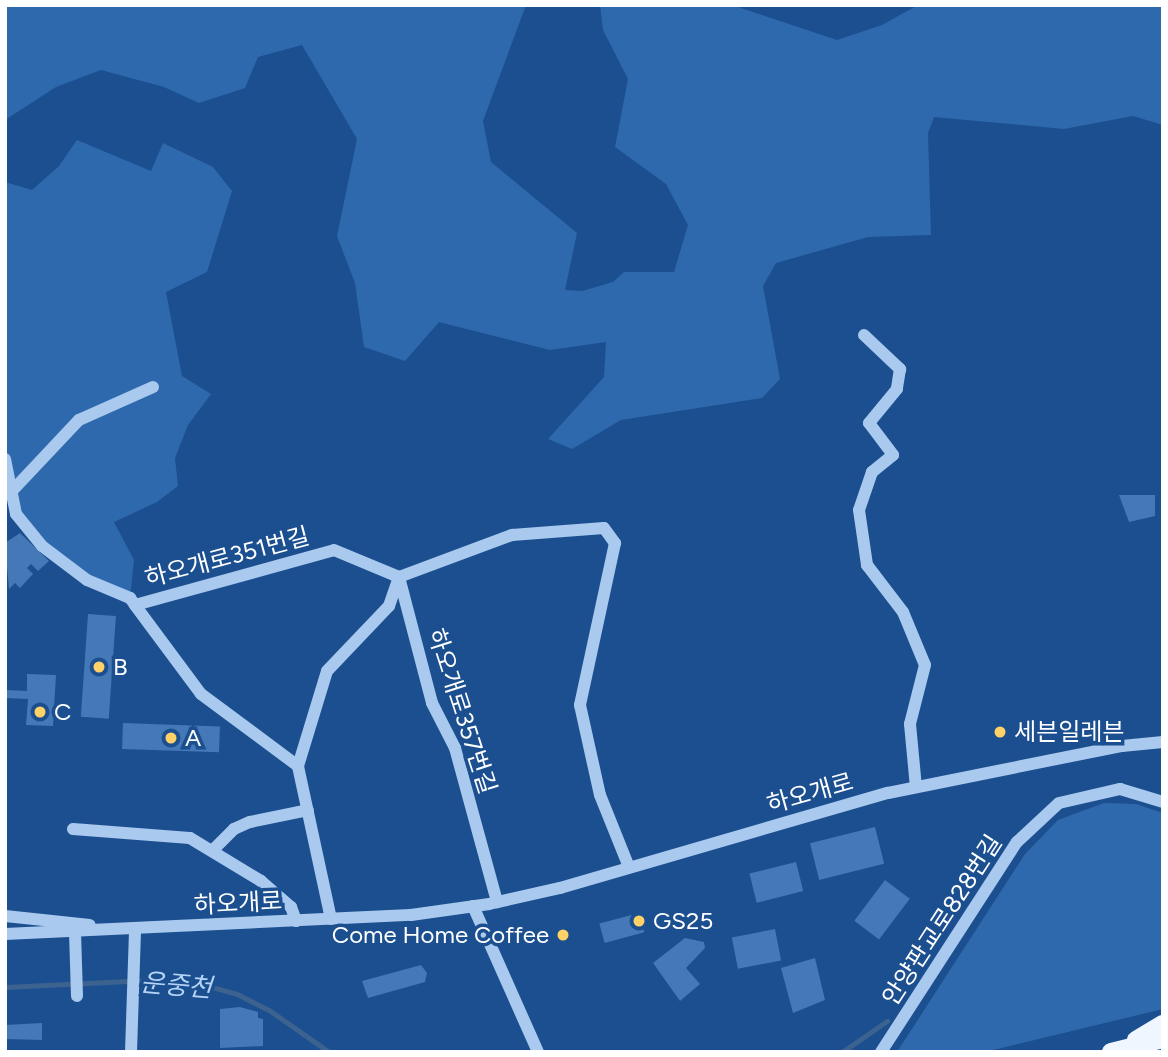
<!DOCTYPE html>
<html>
<head>
<meta charset="utf-8">
<style>
  body { margin:0 }
  #map { position:relative; width:1168px; height:1057px; overflow:hidden; background:#1b4f8f; font-family:Figtree,"Noto Sans KR",sans-serif }
  div>[style] { position:absolute }
  .green>* { inset:0; background:#2e69ad }
  .stream>* { height:5px; margin:-2.5px; padding:0 2.5px; transform-origin:2.5px; border-radius:2.5px; background:#3c6290 }
  .building>* { inset:0; background:#4478b7; transform-origin:0 0 }
  .minor>* { height:12px; margin:-6px; padding:0 6px; transform-origin:6px; border-radius:6px; background:#a9c9ee }
  .major>* { height:18px; margin:-9px; padding:0 9px; transform-origin:9px; border-radius:9px; background:#f0f6ff }
  .dots>* { width:19px; height:19px; translate:-50% -50%; box-sizing:border-box; border:4px solid #1b4f8f; border-radius:50% }
  span { translate:-50% -50%; white-space:nowrap; text-align:center; line-height:1.15; -webkit-text-stroke:7px #1b4f8f; paint-order:stroke }
  .street-label { font-size:24px; color:#fff }
  .poi-label { font-size:24px; color:#fff }
  .left { translate:0 -50%; text-align:left }
  .right { translate:-100% -50%; text-align:right }
  .water-label { font-size:26px; color:#b5d3f5; font-style:italic }
  .frame { position:absolute; inset:0; border:7px solid #fff; pointer-events:none }
</style>
</head>
<body>
<div id="map">
  <div class="green">
    <div style="clip-path:polygon(5px 5px,526px 5px,483px 121px,491px 162px,577px 233px,565px 290px,582px 291px,613px 282px,624px 272px,674px 272px,688px 225px,666px 184px,615px 147px,628px 79px,603px 30px,600px 5px,732px 5px,837px 40px,882px 25px,918px 5px,1163px 5px,1163px 125px,1133px 116px,1064px 129px,934px 117px,928px 133px,931px 235px,868px 237px,776px 263px,763px 286px,780px 379px,762px 398px,621px 420px,572px 449px,548px 439px,604px 377px,606px 342px,550px 350px,439px 322px,405px 361px,364px 347px,355px 283px,337px 236px,357px 139px,302px 45px,258px 57px,245px 88px,199px 103px,164px 87px,101px 70px,56px 87px,5px 120px)"></div>
    <div style="clip-path:polygon(77px 140px,151px 171px,163px 143px,213px 167px,232px 191px,207px 272px,166px 292px,182px 376px,211px 394px,188px 425px,175px 458px,178px 486px,157px 502px,114px 522px,134px 560px,130px 598px,87px 580px,16px 514px,5px 459px,5px 182px,32px 190px,59px 166px)"></div>
    <div style="clip-path:polygon(1104px 803px,1136px 804px,1163px 813px,1163px 1009px,985px 1052px,897px 1052px,1025px 854px,1058px 820px)"></div>
  </div>
  <div class="stream">
    <div style="left:5px;top:987px;width:144px;rotate:-2.8deg"></div>
    <div style="left:149px;top:980px;width:49px;rotate:3.5deg"></div>
    <div style="left:198px;top:983px;width:41px;rotate:15.8deg"></div>
    <div style="left:237px;top:994px;width:36px;rotate:27deg"></div>
    <div style="left:269px;top:1010px;width:73px;rotate:35deg"></div>
    <div style="left:842px;top:1052px;width:55px;rotate:-34.6deg"></div>
  </div>
  <div class="building">
    <div style="clip-path:polygon(1119px 495px,1155px 495px,1155px 516px,1129px 522px)"></div>
    <div style="clip-path:polygon(20px 533px,49px 561px,38px 571px,31px 564px,27px 568px,33px 574px,20px 588px,15px 583px,9px 589px,5px 543px)"></div>
    <div style="left:88px;top:614px;width:28px;height:103px;rotate:4deg"></div>
    <div style="clip-path:polygon(27px 674px,56px 675px,53px 726px,26px 725px,28px 699px,5px 698px,5px 690px,27px 691px)"></div>
    <div style="left:123px;top:723px;width:97px;height:26px;rotate:2deg"></div>
    <div style="left:875px;top:827px;width:38px;height:67px;rotate:76deg"></div>
    <div style="left:796px;top:862px;width:30px;height:48px;rotate:76deg"></div>
    <div style="left:885px;top:880px;width:31px;height:51px;rotate:37deg"></div>
    <div style="left:639px;top:913px;width:20px;height:41px;rotate:75deg"></div>
    <div style="left:775px;top:929px;width:32px;height:44px;rotate:79deg"></div>
    <div style="clip-path:polygon(685px 938px,704px 942px,705px 948px,686px 968px,700px 984px,680px 1001px,653px 963px)"></div>
    <div style="clip-path:polygon(815px 958px,825px 1000px,793px 1013px,781px 968px)"></div>
    <div style="clip-path:polygon(421px 965px,427px 973px,425px 982px,368px 998px,362px 981px)"></div>
    <div style="clip-path:polygon(240px 1007px,258px 1012px,258px 1018px,263px 1019px,263px 1046px,220px 1048px,220px 1009px)"></div>
    <div style="clip-path:polygon(42px 1023px,42px 1040px,5px 1039px,5px 1025px)"></div>
  </div>
  <div class="minor">
    <div style="left:864px;top:335px;width:50px;rotate:43.4deg"></div>
    <div style="left:900px;top:369px;width:20px;rotate:99deg"></div>
    <div style="left:897px;top:389px;width:44px;rotate:129.5deg"></div>
    <div style="left:869px;top:423px;width:40px;rotate:53deg"></div>
    <div style="left:893px;top:455px;width:27px;rotate:141deg"></div>
    <div style="left:872px;top:472px;width:40px;rotate:108.9deg"></div>
    <div style="left:859px;top:510px;width:56px;rotate:81.7deg"></div>
    <div style="left:867px;top:565px;width:59px;rotate:52.5deg"></div>
    <div style="left:903px;top:612px;width:57px;rotate:67.5deg"></div>
    <div style="left:925px;top:665px;width:61px;rotate:104.3deg"></div>
    <div style="left:910px;top:724px;width:63px;rotate:84.6deg"></div>
    <div style="left:5px;top:459px;width:56px;rotate:78.7deg"></div>
    <div style="left:16px;top:514px;width:41px;rotate:50.9deg"></div>
    <div style="left:42px;top:546px;width:56px;rotate:37.1deg"></div>
    <div style="left:87px;top:580px;width:47px;rotate:22.7deg"></div>
    <div style="left:130px;top:598px;width:9px;rotate:54deg"></div>
    <div style="left:12px;top:491px;width:98px;rotate:-46.7deg"></div>
    <div style="left:79px;top:420px;width:81px;rotate:-24deg"></div>
    <div style="left:399px;top:577px;width:121px;rotate:-20.4deg"></div>
    <div style="left:512px;top:535px;width:92px;rotate:-4.4deg"></div>
    <div style="left:604px;top:528px;width:19px;rotate:54deg"></div>
    <div style="left:615px;top:543px;width:166px;rotate:102.2deg"></div>
    <div style="left:580px;top:705px;width:92px;rotate:77.5deg"></div>
    <div style="left:600px;top:795px;width:78px;rotate:68.1deg"></div>
    <div style="left:399px;top:577px;width:130px;rotate:75.3deg"></div>
    <div style="left:432px;top:703px;width:51px;rotate:62.9deg"></div>
    <div style="left:455px;top:748px;width:160px;rotate:74.7deg"></div>
    <div style="left:298px;top:766px;width:99px;rotate:-73deg"></div>
    <div style="left:327px;top:671px;width:90px;rotate:-46.4deg"></div>
    <div style="left:389px;top:606px;width:31px;rotate:-71deg"></div>
    <div style="left:73px;top:829px;width:117px;rotate:4.4deg"></div>
    <div style="left:190px;top:838px;width:83px;rotate:31.2deg"></div>
    <div style="left:261px;top:881px;width:40px;rotate:41deg"></div>
    <div style="left:291px;top:907px;width:15px;rotate:70deg"></div>
    <div style="left:213px;top:850px;width:30px;rotate:-45deg"></div>
    <div style="left:234px;top:829px;width:17px;rotate:-24deg"></div>
    <div style="left:250px;top:822px;width:59px;rotate:-11.7deg"></div>
    <div style="left:473px;top:906px;width:160px;rotate:66deg"></div>
    <div style="left:5px;top:916px;width:85px;rotate:6deg"></div>
    <div style="left:331px;top:919px;width:157px;rotate:-102.2deg"></div>
    <div style="left:298px;top:766px;width:121px;rotate:-143.4deg"></div>
    <div style="left:201px;top:694px;width:111px;rotate:-126.6deg"></div>
    <div style="left:135px;top:605px;width:206px;rotate:-15.4deg"></div>
    <div style="left:334px;top:550px;width:70px;rotate:22.6deg"></div>
    <div style="left:75px;top:932px;width:64px;rotate:88.2deg"></div>
    <div style="left:5px;top:934px;width:406px;rotate:-2.7deg"></div>
    <div style="left:411px;top:915px;width:79px;rotate:-8deg"></div>
    <div style="left:489px;top:904px;width:73px;rotate:-12.7deg"></div>
    <div style="left:560px;top:888px;width:341px;rotate:-16.2deg"></div>
    <div style="left:888px;top:793px;width:239px;rotate:-11.4deg"></div>
    <div style="left:1122px;top:746px;width:41px;rotate:-5.6deg"></div>
    <div style="left:131px;top:1052px;width:123px;rotate:-88.1deg"></div>
    <div style="left:881px;top:1052px;width:250px;rotate:-57.1deg"></div>
    <div style="left:1017px;top:842px;width:57px;rotate:-42.9deg"></div>
    <div style="left:1059px;top:803px;width:63px;rotate:-12.9deg"></div>
    <div style="left:1120px;top:789px;width:45px;rotate:16.8deg"></div>
  </div>
  <div class="major">
    <div style="left:1136px;top:1040px;width:31px;rotate:-31deg"></div>
    <div style="left:1111px;top:1052px;width:54px;rotate:-14deg"></div>
  </div>
  <div class="dots">
    <div style="left:99px;top:667px;background:#ffd166"></div>
    <div style="left:40px;top:712px;background:#ffd166"></div>
    <div style="left:1000px;top:732px;background:#ffd166"></div>
    <div style="left:171px;top:738px;background:#ffd166"></div>
    <div style="left:639px;top:921px;background:#ffd166"></div>
    <div style="left:563px;top:935px;background:#ffd166"></div>
  </div>
  <div class="street-label">
    <span style="left:227px;top:557px;rotate:-15deg">하오개로351번길</span>
    <span style="left:462px;top:711px;rotate:72deg">하오개로357번길</span>
    <span style="left:810px;top:793px;rotate:-16deg">하오개로</span>
    <span style="left:238px;top:903px;rotate:-3deg">하오개로</span>
    <span style="left:942px;top:920px;rotate:-57deg">안양판교로828번길</span>
  </div>
  <div class="poi-label">
    <span class="left" style="left:113px;top:667px">B</span>
    <span class="left" style="left:54px;top:712px">C</span>
    <span class="left" style="left:1014px;top:732px">세븐일레븐</span>
    <span class="left" style="left:185px;top:738px">A</span>
    <span class="left" style="left:653px;top:921px">GS25</span>
    <span class="right" style="left:549px;top:935px">Come Home Coffee</span>
  </div>
  <div class="water-label">
    <span style="left:176px;top:986px;rotate:5deg">운중천</span>
  </div>
  <div class="frame"></div>
</div>
</body>
</html>
